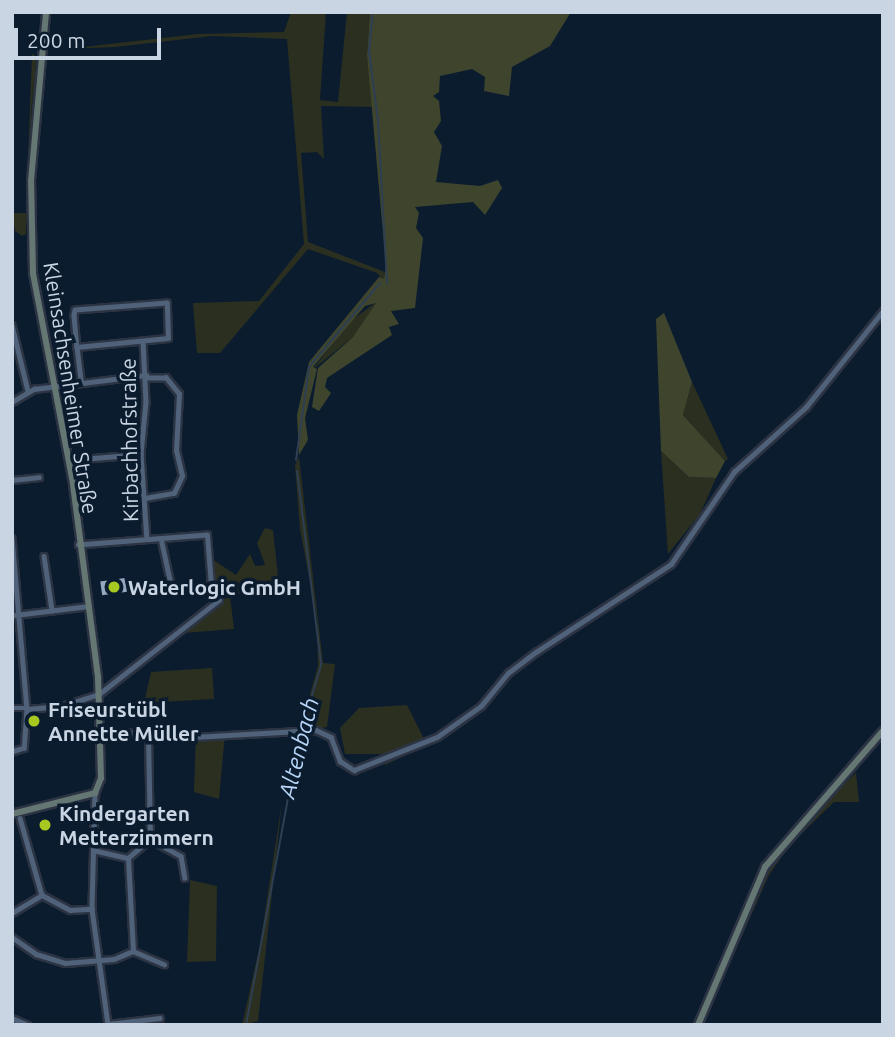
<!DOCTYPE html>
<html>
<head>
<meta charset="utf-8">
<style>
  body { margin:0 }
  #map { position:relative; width:895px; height:1037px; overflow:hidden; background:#0b1c2f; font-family:Ubuntu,sans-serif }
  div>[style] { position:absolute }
  .green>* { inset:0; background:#2b2f20 }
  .forest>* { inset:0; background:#3e452c }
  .stream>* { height:2px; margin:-1px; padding:0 1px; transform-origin:1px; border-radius:1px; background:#2e3f53 }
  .building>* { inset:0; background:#94a8c0; transform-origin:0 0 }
  .roads { filter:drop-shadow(2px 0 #2c3444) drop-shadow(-2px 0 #2c3444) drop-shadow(0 2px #2c3444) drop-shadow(0 -2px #2c3444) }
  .street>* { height:4.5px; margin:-2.25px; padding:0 2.25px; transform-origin:2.25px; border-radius:2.25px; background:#4f6279 }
  .secondary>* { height:6px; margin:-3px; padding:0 3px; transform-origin:3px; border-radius:3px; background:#647773 }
  .dots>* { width:19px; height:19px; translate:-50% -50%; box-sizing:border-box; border:4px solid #0b1c2f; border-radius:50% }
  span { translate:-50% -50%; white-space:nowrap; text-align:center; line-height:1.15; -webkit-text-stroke:7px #0b1c2f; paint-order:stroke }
  .street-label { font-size:21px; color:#cad5e3 }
  .poi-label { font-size:21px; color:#cad5e3; font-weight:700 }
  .left { translate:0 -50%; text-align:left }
  .water-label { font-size:23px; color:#b7d5f7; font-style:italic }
  .frame { position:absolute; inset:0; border:14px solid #cad5e3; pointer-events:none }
  .scale { position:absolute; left:14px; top:28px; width:147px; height:32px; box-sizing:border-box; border:4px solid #cad5e3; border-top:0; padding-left:9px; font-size:21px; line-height:24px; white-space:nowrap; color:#cad5e3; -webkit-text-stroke:5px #0b1c2f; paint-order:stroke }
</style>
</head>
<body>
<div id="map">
  <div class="green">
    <div style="clip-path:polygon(291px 12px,326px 12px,320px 100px,338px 102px,347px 12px,370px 12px,367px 55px,375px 107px,321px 106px,324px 159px,317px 152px,301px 153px,308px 242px,385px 272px,384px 281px,377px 273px,308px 249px,220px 353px,197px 353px,193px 303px,259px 301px,304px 244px,287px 39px,212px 36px,115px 47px,65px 49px,198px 34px,284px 32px)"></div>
    <div style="clip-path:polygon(32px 54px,34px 55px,35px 59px,36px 58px,29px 234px,33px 79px,26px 234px,22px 236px,15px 231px,12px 213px,26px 213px)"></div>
    <div style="clip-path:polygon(384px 285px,373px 309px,353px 337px,312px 370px,352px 320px,375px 303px)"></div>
    <div style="clip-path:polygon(692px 382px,728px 459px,725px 461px,683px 415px)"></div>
    <div style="clip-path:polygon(661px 451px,689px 477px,716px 478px,700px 514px,668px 554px)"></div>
    <div style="clip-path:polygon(299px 457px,323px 663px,335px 664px,327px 727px,322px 728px,301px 726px,318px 666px,317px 619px,300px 529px,295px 465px)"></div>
    <div style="clip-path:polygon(265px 528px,273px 530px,279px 585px,230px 596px,234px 629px,184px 633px,221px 599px,214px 586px,212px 559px,236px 575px,250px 554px,255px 566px,265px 565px,257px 543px)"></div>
    <div style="clip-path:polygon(212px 668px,214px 699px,144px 703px,151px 672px)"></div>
    <div style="clip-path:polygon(407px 705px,427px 745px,385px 765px,381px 754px,345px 754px,340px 728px,359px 708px)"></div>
    <div style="clip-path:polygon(225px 734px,219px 799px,194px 792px,196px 735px)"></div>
    <div style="clip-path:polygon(856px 773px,859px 802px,834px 802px,790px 845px,769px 875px,734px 954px,730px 950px,766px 870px,803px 822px)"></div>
    <div style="clip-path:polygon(282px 802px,258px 1021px,242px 1025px,260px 945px)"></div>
    <div style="clip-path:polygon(190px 880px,217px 886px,216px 961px,187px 962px)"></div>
  </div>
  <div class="forest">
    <div style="clip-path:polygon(370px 12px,571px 12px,550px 46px,512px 67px,509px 96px,484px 91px,485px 77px,472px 69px,440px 76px,439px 92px,433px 96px,439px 101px,441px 121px,434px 132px,442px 146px,436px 182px,480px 186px,498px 180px,502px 188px,485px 215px,473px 202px,415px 207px,419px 213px,416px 228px,423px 238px,415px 308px,391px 311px,399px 324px,389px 327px,392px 335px,327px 378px,325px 387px,331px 393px,319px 411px,312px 407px,318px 368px,353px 337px,376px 303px,365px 306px,313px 367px,317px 369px,305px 418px,308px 440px,299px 455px,297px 415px,309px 362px,379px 277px,384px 279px,386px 266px,367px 55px)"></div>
    <div style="clip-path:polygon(664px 313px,692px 382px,683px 415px,725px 461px,716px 478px,689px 477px,661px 451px,656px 319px)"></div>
  </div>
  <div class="stream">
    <div style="left:373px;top:12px;width:39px;rotate:96deg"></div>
    <div style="left:369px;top:51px;width:70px;rotate:82.6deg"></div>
    <div style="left:378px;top:121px;width:162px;rotate:86.8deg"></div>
    <div style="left:296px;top:460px;width:94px;rotate:-82deg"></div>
    <div style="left:309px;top:367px;width:110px;rotate:-49.8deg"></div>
    <div style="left:297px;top:471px;width:195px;rotate:82.9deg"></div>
    <div style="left:321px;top:665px;width:67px;rotate:106.5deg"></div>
    <div style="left:246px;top:1025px;width:296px;rotate:-79.5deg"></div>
  </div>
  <div class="building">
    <div style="left:125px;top:578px;width:14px;height:25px;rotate:82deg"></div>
  </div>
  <div class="roads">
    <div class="street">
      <div style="left:12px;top:325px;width:68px;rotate:76.4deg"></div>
      <div style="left:143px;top:341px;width:61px;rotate:87.2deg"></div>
      <div style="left:146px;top:402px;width:52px;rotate:95.5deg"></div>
      <div style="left:141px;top:454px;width:85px;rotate:86deg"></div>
      <div style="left:77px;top:347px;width:91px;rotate:-5.6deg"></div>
      <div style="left:168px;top:338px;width:35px;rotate:-92deg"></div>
      <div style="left:167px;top:303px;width:92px;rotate:175.6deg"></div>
      <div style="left:75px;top:310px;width:5px;rotate:101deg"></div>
      <div style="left:74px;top:315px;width:32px;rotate:85deg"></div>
      <div style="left:77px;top:347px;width:33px;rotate:83deg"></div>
      <div style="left:12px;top:402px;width:26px;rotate:-31deg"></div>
      <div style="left:34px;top:389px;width:113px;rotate:-7.1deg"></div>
      <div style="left:70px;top:460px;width:71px;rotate:-4.8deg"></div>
      <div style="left:12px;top:480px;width:27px;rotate:-6deg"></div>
      <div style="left:145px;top:498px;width:29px;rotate:-10deg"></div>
      <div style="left:174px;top:493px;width:19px;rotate:-65deg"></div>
      <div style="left:182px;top:476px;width:26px;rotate:-103deg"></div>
      <div style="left:176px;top:451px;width:57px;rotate:-87deg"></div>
      <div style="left:179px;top:394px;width:21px;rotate:-129deg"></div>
      <div style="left:166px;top:378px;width:20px;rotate:180deg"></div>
      <div style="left:12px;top:538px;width:172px;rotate:85deg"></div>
      <div style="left:27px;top:709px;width:39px;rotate:94deg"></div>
      <div style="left:24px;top:748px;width:13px;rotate:162deg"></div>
      <div style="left:161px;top:538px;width:52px;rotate:77.8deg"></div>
      <div style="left:44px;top:556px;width:55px;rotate:81.6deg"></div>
      <div style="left:15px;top:615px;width:74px;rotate:-7deg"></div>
      <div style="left:12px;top:708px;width:15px"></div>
      <div style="left:27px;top:709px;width:35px;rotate:-5deg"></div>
      <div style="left:62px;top:706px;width:39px;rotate:-18deg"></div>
      <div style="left:99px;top:694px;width:152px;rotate:-38.1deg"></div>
      <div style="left:219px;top:600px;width:17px;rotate:-118deg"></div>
      <div style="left:211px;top:585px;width:50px;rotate:-94.6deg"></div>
      <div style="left:207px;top:535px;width:129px;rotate:175.6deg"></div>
      <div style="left:100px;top:729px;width:77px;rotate:6.8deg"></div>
      <div style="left:176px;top:738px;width:140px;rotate:-3.3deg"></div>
      <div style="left:316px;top:730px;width:17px;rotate:25deg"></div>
      <div style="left:331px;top:737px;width:26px;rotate:69deg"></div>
      <div style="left:340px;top:761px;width:17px;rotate:33deg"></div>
      <div style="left:354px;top:770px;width:89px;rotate:-21.7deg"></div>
      <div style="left:437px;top:737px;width:54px;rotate:-35.2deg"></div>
      <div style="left:481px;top:706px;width:43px;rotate:-50.7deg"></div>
      <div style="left:508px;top:673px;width:35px;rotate:-37deg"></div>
      <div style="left:536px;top:652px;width:161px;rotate:-33.1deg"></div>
      <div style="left:671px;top:564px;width:112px;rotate:-55.6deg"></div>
      <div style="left:734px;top:472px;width:97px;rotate:-42.1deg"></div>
      <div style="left:806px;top:407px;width:123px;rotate:-51.3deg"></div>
      <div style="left:95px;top:793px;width:116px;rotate:91.5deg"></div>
      <div style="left:92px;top:909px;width:116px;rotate:82.1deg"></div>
      <div style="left:20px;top:818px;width:80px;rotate:74.1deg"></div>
      <div style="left:42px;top:895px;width:32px;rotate:28deg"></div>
      <div style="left:70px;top:910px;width:22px;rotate:-3deg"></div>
      <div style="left:150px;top:839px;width:35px;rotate:29deg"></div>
      <div style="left:181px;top:856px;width:22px;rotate:80deg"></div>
      <div style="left:93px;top:850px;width:36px;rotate:13deg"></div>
      <div style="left:128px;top:858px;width:29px;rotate:-41deg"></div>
      <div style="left:150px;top:839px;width:102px;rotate:-91.1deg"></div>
      <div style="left:12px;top:913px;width:35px;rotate:-31deg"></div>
      <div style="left:12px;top:937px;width:29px;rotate:35deg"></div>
      <div style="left:36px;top:954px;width:30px;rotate:17deg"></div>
      <div style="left:65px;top:963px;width:49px;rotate:-4.7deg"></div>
      <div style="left:114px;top:959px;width:21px;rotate:-23deg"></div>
      <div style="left:133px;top:951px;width:93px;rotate:-93.1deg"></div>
      <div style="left:133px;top:951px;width:34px;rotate:23deg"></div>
      <div style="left:12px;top:1018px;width:17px;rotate:24deg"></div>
      <div style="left:108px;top:1024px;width:52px;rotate:-6.6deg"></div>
    </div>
    <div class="secondary">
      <div style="left:12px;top:814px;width:86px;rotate:-14.2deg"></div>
      <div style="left:95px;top:793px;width:16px;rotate:-68deg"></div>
      <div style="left:101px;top:778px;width:101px;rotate:-91.7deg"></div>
      <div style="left:98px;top:677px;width:201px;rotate:-97.4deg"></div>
      <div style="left:72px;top:478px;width:209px;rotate:-100.8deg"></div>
      <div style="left:33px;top:273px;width:92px;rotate:-91.2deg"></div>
      <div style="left:31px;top:181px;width:170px;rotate:-84.9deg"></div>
      <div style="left:698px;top:1025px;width:172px;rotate:-67deg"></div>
      <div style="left:765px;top:867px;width:180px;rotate:-49.1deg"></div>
    </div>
  </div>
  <div class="dots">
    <div style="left:114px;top:587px;background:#a6c821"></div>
    <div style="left:34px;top:721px;background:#a6c821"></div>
    <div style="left:45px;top:825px;background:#a6c821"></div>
  </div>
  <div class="street-label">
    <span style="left:71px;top:388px;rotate:81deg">Kleinsachsenheimer Straße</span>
    <span style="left:129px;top:440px;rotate:-91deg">Kirbachhofstraße</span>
  </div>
  <div class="poi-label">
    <span class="left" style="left:128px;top:587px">Waterlogic GmbH</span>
    <span class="left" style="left:48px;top:721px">Friseurstübl<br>Annette Müller</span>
    <span class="left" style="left:59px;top:825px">Kindergarten<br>Metterzimmern</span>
  </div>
  <div class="water-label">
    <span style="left:299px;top:748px;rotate:-76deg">Altenbach</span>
  </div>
  <div class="frame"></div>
  <div class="scale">200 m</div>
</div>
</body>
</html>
